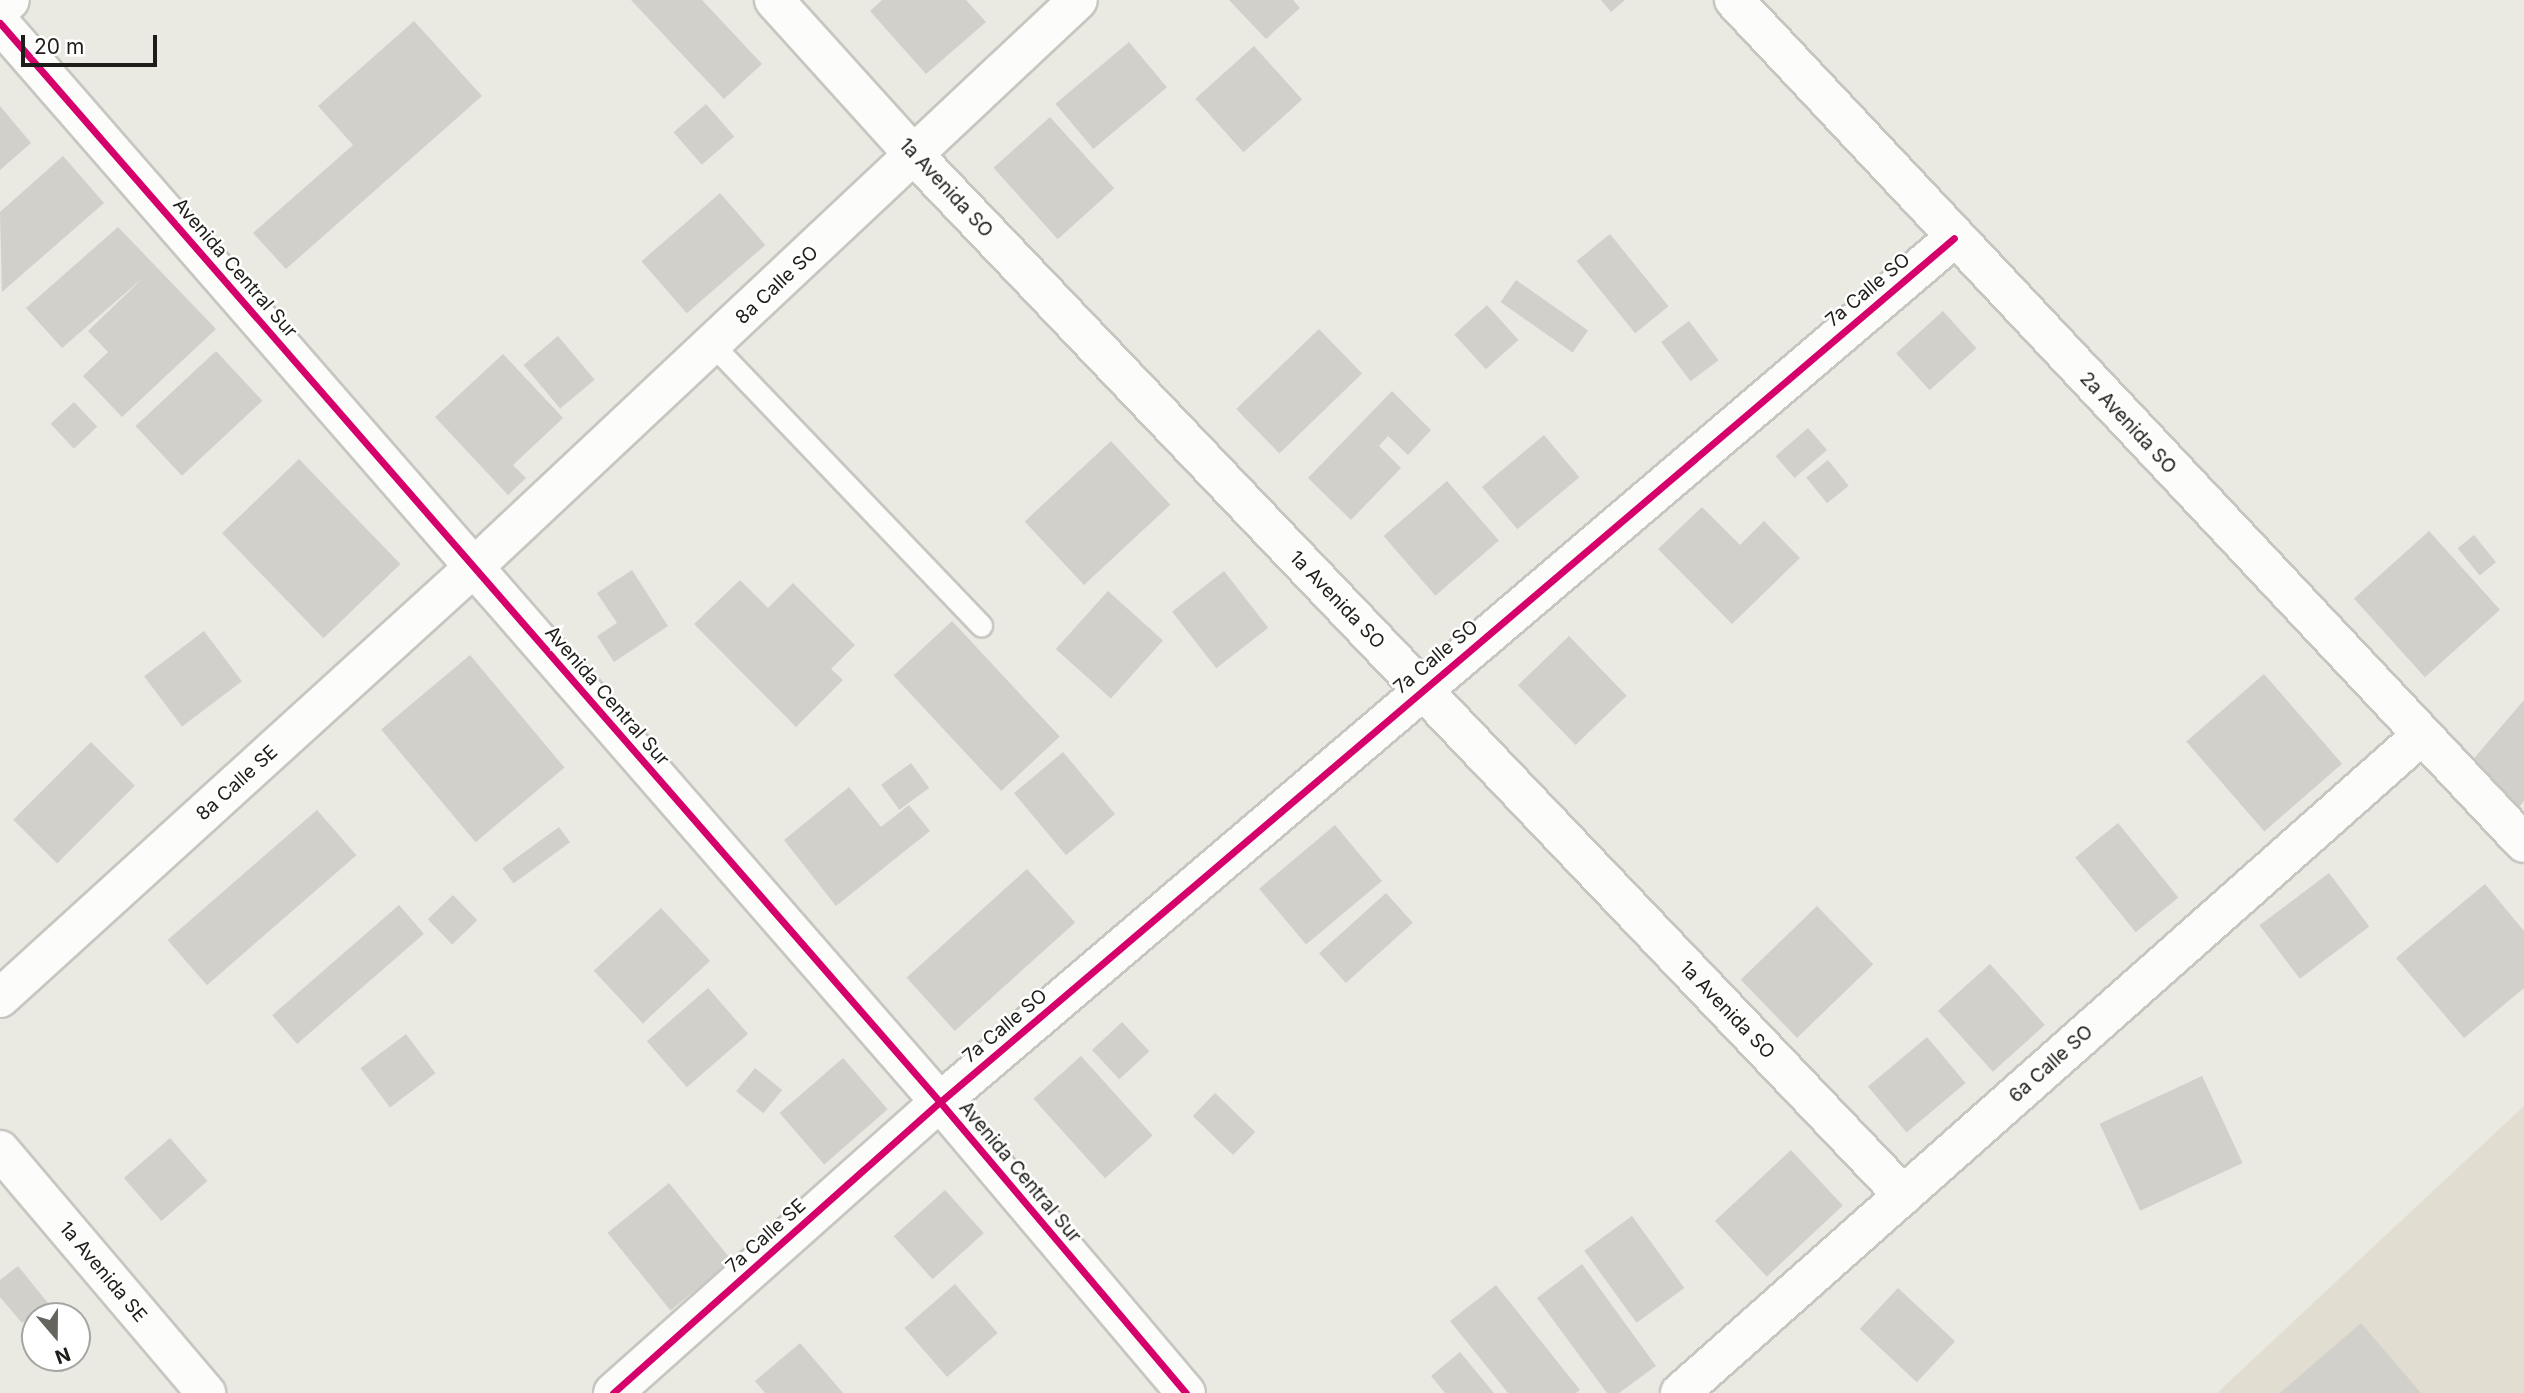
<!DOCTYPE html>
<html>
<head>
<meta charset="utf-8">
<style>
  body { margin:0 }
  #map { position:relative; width:2524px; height:1393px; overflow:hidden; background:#eae9e2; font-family:Inter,sans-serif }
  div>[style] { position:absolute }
  .built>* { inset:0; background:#e1ddd0 }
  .building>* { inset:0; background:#d1d0cb; transform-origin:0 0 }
  .roads { filter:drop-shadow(2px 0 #c7c6c1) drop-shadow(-2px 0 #c7c6c1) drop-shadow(0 2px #c7c6c1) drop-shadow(0 -2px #c7c6c1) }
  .lane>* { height:21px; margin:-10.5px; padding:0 10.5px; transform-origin:10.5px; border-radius:10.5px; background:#fcfcfb }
  .street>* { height:38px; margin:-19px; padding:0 19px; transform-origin:19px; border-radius:19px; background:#fcfcfb }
  .secondary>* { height:38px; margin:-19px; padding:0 19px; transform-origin:19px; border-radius:19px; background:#fcfcfb }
  .cycleway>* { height:7px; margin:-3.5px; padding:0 3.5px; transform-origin:3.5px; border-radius:3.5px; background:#d6006c }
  span { translate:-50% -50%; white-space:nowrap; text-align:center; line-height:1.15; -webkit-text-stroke:5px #fff; paint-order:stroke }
  .street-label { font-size:19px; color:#1e1d19 }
  .north { position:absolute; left:21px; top:1302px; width:70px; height:70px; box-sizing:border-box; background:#fff; border:2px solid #a5a5a3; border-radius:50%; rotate:160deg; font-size:19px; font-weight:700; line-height:28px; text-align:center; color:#1e1d19 }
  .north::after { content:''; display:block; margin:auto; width:24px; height:32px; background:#65645f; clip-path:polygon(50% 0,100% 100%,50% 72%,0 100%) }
  .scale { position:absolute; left:21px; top:35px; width:136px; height:32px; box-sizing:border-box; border:4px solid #1e1d19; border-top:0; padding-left:9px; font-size:21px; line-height:24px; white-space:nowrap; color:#1e1d19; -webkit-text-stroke:5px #fff; paint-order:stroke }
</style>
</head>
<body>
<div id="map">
  <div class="built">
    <div style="clip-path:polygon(2524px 1106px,2524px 1393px,2217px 1393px)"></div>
  </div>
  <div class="building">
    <div style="clip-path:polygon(631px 0,702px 0,762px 64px,724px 99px)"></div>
    <div style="clip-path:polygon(882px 0,966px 0,986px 22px,926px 74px,870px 11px)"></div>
    <div style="clip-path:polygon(1229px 0,1293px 0,1300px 8px,1266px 39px)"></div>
    <div style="clip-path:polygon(1601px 0,1625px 0,1611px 12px)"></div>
    <div style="clip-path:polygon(414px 21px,482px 96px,286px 269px,253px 233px,353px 145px,318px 106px)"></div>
    <div style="left:1129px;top:42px;width:59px;height:96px;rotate:50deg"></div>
    <div style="left:1254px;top:46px;width:72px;height:79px;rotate:48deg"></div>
    <div style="left:706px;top:104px;width:43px;height:43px;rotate:49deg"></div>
    <div style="clip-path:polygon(0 106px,31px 143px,0 170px)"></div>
    <div style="left:1050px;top:117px;width:96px;height:76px;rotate:48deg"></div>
    <div style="clip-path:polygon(63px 156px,104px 203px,2px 292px,0 212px)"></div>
    <div style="left:720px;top:193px;width:69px;height:104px;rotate:49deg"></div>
    <div style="clip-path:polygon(118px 227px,216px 329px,122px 417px,83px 376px,108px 352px,88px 331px,145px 276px,62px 348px,26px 308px)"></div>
    <div style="left:1610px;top:234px;width:93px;height:43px;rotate:51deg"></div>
    <div style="left:1516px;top:280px;width:88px;height:27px;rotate:35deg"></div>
    <div style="left:1487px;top:305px;width:47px;height:44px;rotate:48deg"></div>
    <div style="left:1943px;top:311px;width:50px;height:63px;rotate:48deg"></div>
    <div style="left:1689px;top:321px;width:49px;height:35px;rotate:53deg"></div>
    <div style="left:1319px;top:329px;width:62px;height:115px;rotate:46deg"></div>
    <div style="left:558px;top:336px;width:57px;height:45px;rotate:50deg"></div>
    <div style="left:216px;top:351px;width:68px;height:110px;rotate:47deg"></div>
    <div style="clip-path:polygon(503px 354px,563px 418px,513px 465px,526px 478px,508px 495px,435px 417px)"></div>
    <div style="clip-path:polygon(1392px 391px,1431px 430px,1408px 455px,1388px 436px,1379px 446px,1401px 468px,1351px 520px,1308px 478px)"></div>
    <div style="left:74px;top:402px;width:34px;height:32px;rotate:47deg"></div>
    <div style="left:1808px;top:428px;width:29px;height:43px;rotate:49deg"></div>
    <div style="left:1544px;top:435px;width:55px;height:81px;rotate:50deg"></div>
    <div style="left:1111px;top:441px;width:87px;height:118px;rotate:47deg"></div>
    <div style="left:299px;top:459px;width:146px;height:107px;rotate:46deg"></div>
    <div style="left:1828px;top:460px;width:33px;height:28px;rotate:51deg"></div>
    <div style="left:1447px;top:481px;width:79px;height:84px;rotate:49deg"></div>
    <div style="clip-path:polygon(1702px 507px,1740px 545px,1764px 521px,1800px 558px,1732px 624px,1658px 549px)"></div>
    <div style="left:2429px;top:531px;width:106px;height:101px;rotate:48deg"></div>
    <div style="left:2474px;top:535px;width:35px;height:21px;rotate:51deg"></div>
    <div style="clip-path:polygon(632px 570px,668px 626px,614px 662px,597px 636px,617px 623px,597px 593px)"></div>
    <div style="left:1224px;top:571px;width:72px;height:66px;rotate:52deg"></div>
    <div style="clip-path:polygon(740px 580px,768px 608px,793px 583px,855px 645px,831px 669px,843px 680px,796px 727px,694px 624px)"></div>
    <div style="left:1108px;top:591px;width:74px;height:78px;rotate:42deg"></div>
    <div style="left:952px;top:621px;width:158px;height:80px;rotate:47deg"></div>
    <div style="left:204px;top:631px;width:63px;height:75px;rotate:53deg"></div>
    <div style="left:1569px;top:636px;width:83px;height:71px;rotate:46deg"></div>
    <div style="left:470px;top:655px;width:147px;height:116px;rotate:50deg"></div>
    <div style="left:2264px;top:674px;width:119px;height:103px;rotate:49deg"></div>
    <div style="clip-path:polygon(2524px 700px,2524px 801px,2514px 813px,2464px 770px)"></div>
    <div style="left:91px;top:742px;width:62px;height:110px;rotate:45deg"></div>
    <div style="left:1063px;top:752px;width:81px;height:64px;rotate:50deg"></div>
    <div style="left:911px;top:763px;width:31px;height:37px;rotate:54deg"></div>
    <div style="clip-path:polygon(849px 787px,881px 827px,909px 805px,930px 831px,836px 906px,784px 840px)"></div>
    <div style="left:317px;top:810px;width:60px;height:198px;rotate:49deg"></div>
    <div style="left:2118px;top:823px;width:96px;height:55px;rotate:51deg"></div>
    <div style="left:1335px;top:825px;width:73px;height:99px;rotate:50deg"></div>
    <div style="left:559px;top:827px;width:19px;height:70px;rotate:54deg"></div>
    <div style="left:1027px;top:869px;width:72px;height:162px;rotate:48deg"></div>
    <div style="left:2329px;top:873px;width:67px;height:87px;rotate:53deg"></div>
    <div style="clip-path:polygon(2485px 884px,2524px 931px,2524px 988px,2464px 1038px,2396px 958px)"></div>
    <div style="left:1386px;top:893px;width:40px;height:90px;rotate:48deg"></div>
    <div style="left:453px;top:895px;width:35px;height:35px;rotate:46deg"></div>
    <div style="left:399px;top:905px;width:38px;height:168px;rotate:49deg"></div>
    <div style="left:1817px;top:906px;width:81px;height:106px;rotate:46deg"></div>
    <div style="left:661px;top:908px;width:72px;height:92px;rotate:47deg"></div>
    <div style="left:1990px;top:964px;width:82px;height:70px;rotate:48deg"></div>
    <div style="left:708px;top:988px;width:61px;height:81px;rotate:49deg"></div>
    <div style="left:1122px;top:1022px;width:40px;height:41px;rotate:47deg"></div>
    <div style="left:406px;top:1034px;width:49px;height:57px;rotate:53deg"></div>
    <div style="left:1927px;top:1037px;width:60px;height:77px;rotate:50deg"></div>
    <div style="left:1081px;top:1056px;width:107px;height:64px;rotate:48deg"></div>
    <div style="left:843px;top:1058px;width:68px;height:84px;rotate:49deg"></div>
    <div style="left:755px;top:1068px;width:35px;height:30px;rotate:39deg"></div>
    <div style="left:2202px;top:1076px;width:96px;height:113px;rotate:65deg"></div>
    <div style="left:1215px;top:1093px;width:56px;height:32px;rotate:44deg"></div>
    <div style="left:170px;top:1138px;width:57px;height:61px;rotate:49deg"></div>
    <div style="left:1791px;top:1150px;width:76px;height:104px;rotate:47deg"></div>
    <div style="left:669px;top:1183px;width:100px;height:79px;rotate:51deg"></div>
    <div style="left:945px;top:1190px;width:58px;height:69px;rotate:48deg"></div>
    <div style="left:1632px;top:1216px;width:89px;height:59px;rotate:54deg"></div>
    <div style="clip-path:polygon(1582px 1264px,1656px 1366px,1619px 1393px,1607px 1393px,1537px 1298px)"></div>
    <div style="clip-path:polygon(18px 1266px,48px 1303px,22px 1323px,0 1297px,0 1280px)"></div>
    <div style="left:955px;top:1284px;width:65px;height:67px;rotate:49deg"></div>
    <div style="clip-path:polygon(1496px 1285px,1580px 1390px,1576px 1393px,1508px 1393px,1450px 1321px)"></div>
    <div style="left:1898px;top:1288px;width:78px;height:56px;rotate:43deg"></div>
    <div style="clip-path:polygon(2361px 1323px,2421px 1393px,2280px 1393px)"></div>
    <div style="clip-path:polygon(800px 1343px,843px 1393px,765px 1393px,755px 1381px)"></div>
    <div style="clip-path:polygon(1460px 1352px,1494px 1393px,1445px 1393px,1431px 1376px)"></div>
  </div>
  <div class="roads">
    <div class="lane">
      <div style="left:713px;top:345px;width:388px;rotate:46.3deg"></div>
    </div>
    <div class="street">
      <div style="left:774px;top:0;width:210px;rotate:47.9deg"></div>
      <div style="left:915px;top:156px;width:1434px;rotate:46.44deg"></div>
      <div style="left:1734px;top:0;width:1155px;rotate:46.86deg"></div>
      <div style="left:0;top:23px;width:1431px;rotate:48.94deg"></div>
      <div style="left:940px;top:1102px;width:381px;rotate:49.8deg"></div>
      <div style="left:0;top:998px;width:641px;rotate:-42.28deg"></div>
      <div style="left:474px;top:567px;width:828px;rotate:-43.19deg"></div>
      <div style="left:0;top:1150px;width:319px;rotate:49.7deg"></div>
      <div style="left:613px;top:1393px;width:438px;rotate:-41.7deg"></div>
      <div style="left:940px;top:1102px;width:1332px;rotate:-40.43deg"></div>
      <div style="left:1680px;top:1393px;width:992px;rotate:-41.57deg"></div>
    </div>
    <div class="secondary">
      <div style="left:0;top:9px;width:13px;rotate:-42deg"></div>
    </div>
  </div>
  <div class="cycleway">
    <div style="left:0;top:23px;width:1431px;rotate:48.94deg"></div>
    <div style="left:940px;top:1102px;width:381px;rotate:49.8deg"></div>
    <div style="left:613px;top:1393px;width:438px;rotate:-41.7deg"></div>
    <div style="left:940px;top:1102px;width:1332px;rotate:-40.43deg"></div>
  </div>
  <div class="street-label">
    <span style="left:946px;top:188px;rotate:47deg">1a Avenida SO</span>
    <span style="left:235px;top:268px;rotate:49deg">Avenida Central Sur</span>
    <span style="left:777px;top:285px;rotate:-43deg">8a Calle SO</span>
    <span style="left:1868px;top:290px;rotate:-40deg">7a Calle SO</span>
    <span style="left:2128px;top:423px;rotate:47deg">2a Avenida SO</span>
    <span style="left:1337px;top:600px;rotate:46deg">1a Avenida SO</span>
    <span style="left:1436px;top:657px;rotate:-40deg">7a Calle SO</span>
    <span style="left:607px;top:696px;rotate:49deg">Avenida Central Sur</span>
    <span style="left:237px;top:783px;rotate:-42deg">8a Calle SE</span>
    <span style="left:1727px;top:1010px;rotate:46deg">1a Avenida SO</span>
    <span style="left:1005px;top:1026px;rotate:-40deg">7a Calle SO</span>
    <span style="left:2051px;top:1064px;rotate:-42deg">6a Calle SO</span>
    <span style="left:1020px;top:1172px;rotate:50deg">Avenida Central Sur</span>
    <span style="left:766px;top:1236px;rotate:-42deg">7a Calle SE</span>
    <span style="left:103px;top:1272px;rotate:50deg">1a Avenida SE</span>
  </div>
  <div class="north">N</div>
  <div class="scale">20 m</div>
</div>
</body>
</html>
